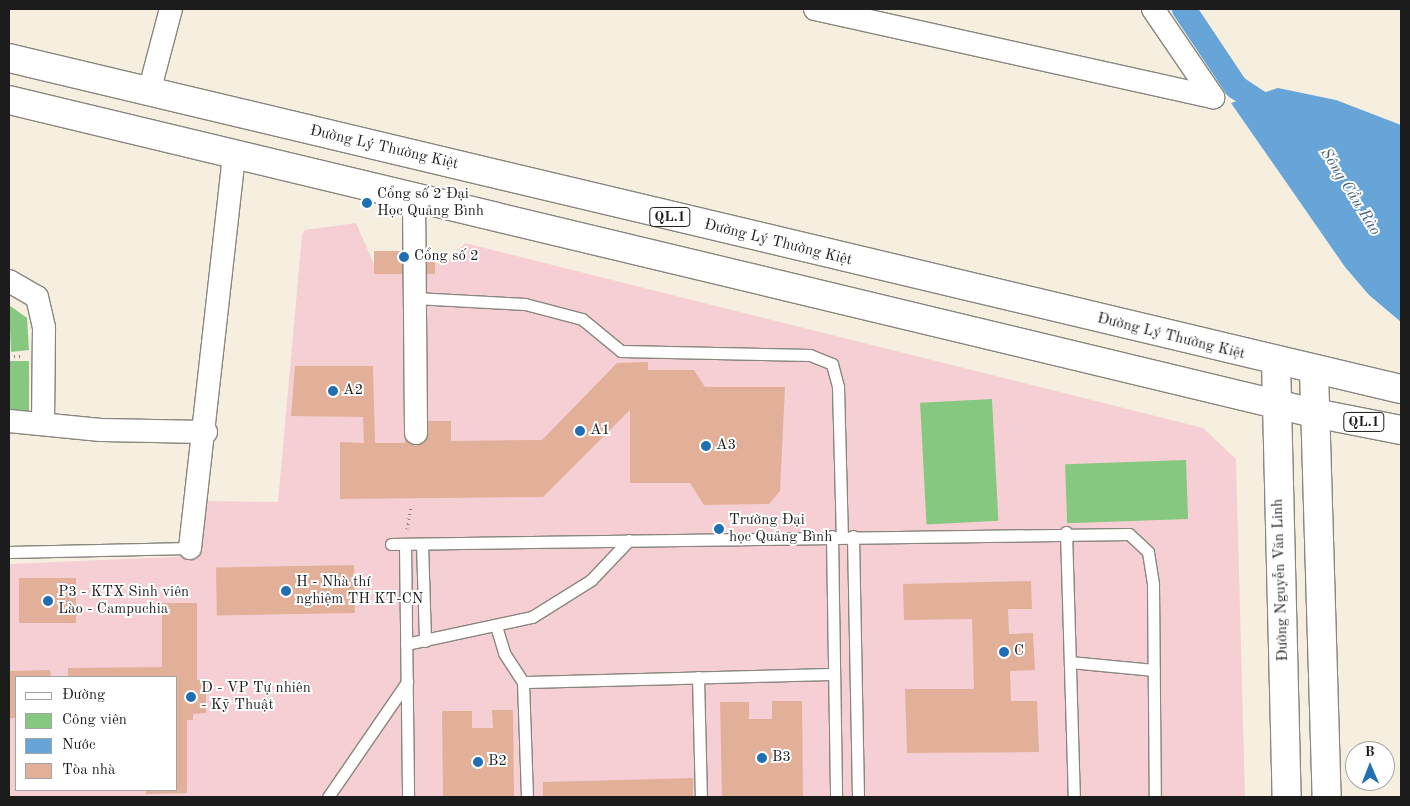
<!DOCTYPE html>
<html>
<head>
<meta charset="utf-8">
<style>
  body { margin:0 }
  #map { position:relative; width:1410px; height:806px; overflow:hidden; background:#f6efdf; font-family:"Old Standard TT",serif }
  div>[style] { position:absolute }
  .built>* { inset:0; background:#f6cfd5 }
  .green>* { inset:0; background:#87c880; transform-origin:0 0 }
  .water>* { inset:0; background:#67a5d9 }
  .canal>* { height:24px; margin:-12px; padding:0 12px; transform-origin:12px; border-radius:12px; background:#67a5d9 }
  .building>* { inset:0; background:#e2b099; transform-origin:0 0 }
  .path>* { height:3px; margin-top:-1.5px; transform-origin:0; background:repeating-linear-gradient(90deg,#89867e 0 1px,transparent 0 5px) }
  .roads { filter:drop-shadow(1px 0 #89867e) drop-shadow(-1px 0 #89867e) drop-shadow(0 1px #89867e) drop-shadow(0 -1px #89867e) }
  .lane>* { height:11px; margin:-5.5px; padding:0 5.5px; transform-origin:5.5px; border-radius:5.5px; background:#fff }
  .street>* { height:22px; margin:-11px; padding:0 11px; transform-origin:11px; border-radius:11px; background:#fff }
  .secondary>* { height:28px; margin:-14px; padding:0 14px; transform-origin:14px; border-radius:14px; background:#fff }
  .primary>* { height:28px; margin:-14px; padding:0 14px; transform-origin:14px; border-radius:14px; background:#fff }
  .dots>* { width:14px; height:14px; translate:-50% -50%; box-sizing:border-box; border:2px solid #fff; border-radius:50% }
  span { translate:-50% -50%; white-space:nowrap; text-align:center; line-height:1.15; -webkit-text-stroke:4px #fff; paint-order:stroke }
  .shield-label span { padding:1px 4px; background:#fff; border:1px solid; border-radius:4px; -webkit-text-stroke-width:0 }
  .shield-label { font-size:14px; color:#1c1c1c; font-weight:700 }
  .street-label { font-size:15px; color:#1c1c1c }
  .poi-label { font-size:15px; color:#1c1c1c }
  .left { translate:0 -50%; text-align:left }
  .water-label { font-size:16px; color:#42607a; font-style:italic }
  .frame { position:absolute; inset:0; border:10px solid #1c1c1c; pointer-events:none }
  .legend { position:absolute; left:15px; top:676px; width:162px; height:115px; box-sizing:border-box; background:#fff; border:1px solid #a4a4a4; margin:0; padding:6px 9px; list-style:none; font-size:15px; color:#1c1c1c }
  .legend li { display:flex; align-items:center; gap:10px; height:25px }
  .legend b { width:25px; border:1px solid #a4a4a4 }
  .north { position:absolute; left:1345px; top:741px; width:50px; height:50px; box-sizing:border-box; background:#fff; border:1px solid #a4a4a4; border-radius:50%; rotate:359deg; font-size:14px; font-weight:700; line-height:20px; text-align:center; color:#1c1c1c }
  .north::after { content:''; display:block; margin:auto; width:18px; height:22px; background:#1f6fb2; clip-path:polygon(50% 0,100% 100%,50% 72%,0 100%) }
</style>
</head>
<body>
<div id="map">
  <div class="built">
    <div style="clip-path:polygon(evenodd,356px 223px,374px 264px,446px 263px,465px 243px,1203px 428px,1236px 459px,1245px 797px,9px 797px,9px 564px,196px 556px,204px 501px,278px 502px,302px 235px,305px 230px,356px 223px,16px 677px,176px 677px,176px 790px,16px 790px,16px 677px)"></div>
  </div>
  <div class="green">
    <div style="clip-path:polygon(9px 305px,27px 318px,29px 350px,11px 352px)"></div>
    <div style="left:9px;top:361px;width:20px;height:51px"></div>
    <div style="left:992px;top:399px;width:122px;height:72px;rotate:87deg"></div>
    <div style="left:1186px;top:460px;width:59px;height:121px;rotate:88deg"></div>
  </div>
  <div class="water">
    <div style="clip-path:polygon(1278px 88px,1336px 100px,1401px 125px,1401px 322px,1369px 295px,1345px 267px,1231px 103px)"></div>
  </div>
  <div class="canal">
    <div style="left:1184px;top:9px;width:94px;rotate:56.3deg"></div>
    <div style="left:1236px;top:87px;width:47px;rotate:33.7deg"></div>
  </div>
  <div class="building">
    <div style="left:374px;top:251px;width:61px;height:23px"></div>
    <div style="clip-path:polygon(648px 362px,648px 370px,694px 370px,705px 387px,785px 387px,780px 491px,769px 504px,704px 505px,690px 483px,630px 483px,630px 410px,543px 497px,340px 499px,340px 442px,364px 443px,363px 417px,291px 416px,295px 366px,373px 366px,375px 443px,405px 443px,405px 421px,451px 421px,451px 441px,542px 440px,617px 363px)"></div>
    <div style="left:354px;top:565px;width:48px;height:138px;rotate:89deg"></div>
    <div style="left:76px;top:578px;width:45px;height:57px;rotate:90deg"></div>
    <div style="clip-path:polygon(1031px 581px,1032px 609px,1008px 609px,1009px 634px,1033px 633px,1035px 670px,1010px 671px,1011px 701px,1037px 701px,1039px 752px,907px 753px,905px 689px,974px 689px,972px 619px,904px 620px,903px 584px)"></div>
    <div style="clip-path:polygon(162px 603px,197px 603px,197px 680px,206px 680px,206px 713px,193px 714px,193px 720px,187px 720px,187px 793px,146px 794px,146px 790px,176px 790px,176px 677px,68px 677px,68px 668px,162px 667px)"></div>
    <div style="clip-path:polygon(50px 670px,51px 677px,16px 677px,16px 718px,9px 718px,9px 671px)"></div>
    <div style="clip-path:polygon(772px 701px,802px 701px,803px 797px,722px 797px,720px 702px,749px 702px,749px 719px,772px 719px)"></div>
    <div style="clip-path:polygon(492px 710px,513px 710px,514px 797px,443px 797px,442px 711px,472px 711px,472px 728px,493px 728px)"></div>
    <div style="clip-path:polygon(693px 778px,693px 797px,543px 797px,543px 782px)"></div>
  </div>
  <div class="path">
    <div style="left:9px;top:356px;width:14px"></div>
    <div style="left:407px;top:529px;width:23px;rotate:-80deg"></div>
  </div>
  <div class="roads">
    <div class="lane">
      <div style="left:415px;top:298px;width:110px;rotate:3.1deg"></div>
      <div style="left:525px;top:304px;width:59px;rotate:14.7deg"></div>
      <div style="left:582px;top:319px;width:50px;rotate:39.4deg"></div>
      <div style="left:621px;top:351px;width:189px;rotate:1.2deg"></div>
      <div style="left:810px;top:355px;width:24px;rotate:22deg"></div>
      <div style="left:832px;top:364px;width:24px;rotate:75deg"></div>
      <div style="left:838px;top:387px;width:149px;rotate:88.5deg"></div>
      <div style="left:1066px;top:532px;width:265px;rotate:88.3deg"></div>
      <div style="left:832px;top:536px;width:261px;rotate:89.1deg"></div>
      <div style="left:853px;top:536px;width:261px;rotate:88.9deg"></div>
      <div style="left:391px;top:544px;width:738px;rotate:-0.78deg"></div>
      <div style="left:1129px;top:534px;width:26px;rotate:43deg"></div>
      <div style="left:1148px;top:552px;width:33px;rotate:81deg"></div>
      <div style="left:1153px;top:585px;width:212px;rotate:89.5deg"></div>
      <div style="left:405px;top:544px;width:253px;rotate:89.3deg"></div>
      <div style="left:422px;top:544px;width:97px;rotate:88.2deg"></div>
      <div style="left:9px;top:552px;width:181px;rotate:-1.3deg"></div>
      <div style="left:496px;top:626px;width:28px;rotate:73deg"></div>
      <div style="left:504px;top:653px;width:35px;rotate:57deg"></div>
      <div style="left:523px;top:682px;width:115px;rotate:88deg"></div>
      <div style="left:406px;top:644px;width:129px;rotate:-12.1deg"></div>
      <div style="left:532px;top:617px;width:70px;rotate:-32.1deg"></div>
      <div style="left:591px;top:580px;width:55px;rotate:-46.5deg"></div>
      <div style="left:1070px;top:662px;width:84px;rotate:5.4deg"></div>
      <div style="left:698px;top:677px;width:120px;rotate:88.6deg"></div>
      <div style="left:523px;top:682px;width:311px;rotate:-1.5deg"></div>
      <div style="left:328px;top:797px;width:140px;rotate:-55.5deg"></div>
    </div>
    <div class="street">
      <div style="left:815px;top:9px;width:408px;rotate:12.5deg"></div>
      <div style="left:1153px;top:9px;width:107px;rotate:55.7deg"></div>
      <div style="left:149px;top:92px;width:86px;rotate:-75.2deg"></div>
      <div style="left:414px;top:198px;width:235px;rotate:89.5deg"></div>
      <div style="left:9px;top:281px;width:32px;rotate:30deg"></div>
      <div style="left:37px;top:297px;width:32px;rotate:77deg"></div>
      <div style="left:44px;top:328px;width:94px;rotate:90.6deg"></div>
      <div style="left:9px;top:421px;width:92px;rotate:5.6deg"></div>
      <div style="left:101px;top:430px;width:105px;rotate:1.1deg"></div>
      <div style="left:190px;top:548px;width:396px;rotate:-83.6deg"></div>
    </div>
    <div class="secondary">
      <div style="left:1276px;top:362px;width:435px;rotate:88.6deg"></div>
      <div style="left:1314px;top:371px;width:426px;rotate:88.3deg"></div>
    </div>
    <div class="primary">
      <div style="left:9px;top:58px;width:1431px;rotate:13.38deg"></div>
      <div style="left:9px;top:100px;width:1342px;rotate:13.49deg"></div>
      <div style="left:1314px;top:413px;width:89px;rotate:11.1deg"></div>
    </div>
  </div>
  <div class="dots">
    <div style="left:367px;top:203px;background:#1f6fb2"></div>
    <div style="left:404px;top:257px;background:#1f6fb2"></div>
    <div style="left:333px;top:391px;background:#1f6fb2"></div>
    <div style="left:580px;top:431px;background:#1f6fb2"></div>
    <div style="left:706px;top:446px;background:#1f6fb2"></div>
    <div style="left:719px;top:529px;background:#1f6fb2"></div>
    <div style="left:286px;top:591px;background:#1f6fb2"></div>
    <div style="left:48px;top:601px;background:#1f6fb2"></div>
    <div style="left:1004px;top:652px;background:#1f6fb2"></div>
    <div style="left:191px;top:697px;background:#1f6fb2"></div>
    <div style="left:762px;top:758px;background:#1f6fb2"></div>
    <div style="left:478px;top:762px;background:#1f6fb2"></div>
  </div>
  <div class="shield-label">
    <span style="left:670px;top:217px">QL.1</span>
    <span style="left:1364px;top:422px">QL.1</span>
  </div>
  <div class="street-label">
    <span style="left:384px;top:148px;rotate:13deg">Đường Lý Thường Kiệt</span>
    <span style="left:778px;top:243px;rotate:14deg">Đường Lý Thường Kiệt</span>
    <span style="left:1171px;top:337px;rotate:14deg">Đường Lý Thường Kiệt</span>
    <span style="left:1281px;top:580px;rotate:-92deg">Đường Nguyễn Văn Linh</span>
  </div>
  <div class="poi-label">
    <span class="left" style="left:377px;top:203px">Cổng số 2 Đại<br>Học Quảng Bình</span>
    <span class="left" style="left:414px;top:257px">Cổng số 2</span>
    <span class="left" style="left:343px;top:391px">A2</span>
    <span class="left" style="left:590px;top:431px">A1</span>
    <span class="left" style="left:716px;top:446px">A3</span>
    <span class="left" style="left:729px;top:529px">Trường Đại<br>học Quảng Bình</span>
    <span class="left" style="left:296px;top:591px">H - Nhà thí<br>nghiệm TH KT-CN</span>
    <span class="left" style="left:58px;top:601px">P3 - KTX Sinh viên<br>Lào - Campuchia</span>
    <span class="left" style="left:1014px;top:652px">C</span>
    <span class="left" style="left:201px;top:697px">D - VP Tự nhiên<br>- Kỹ Thuật</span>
    <span class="left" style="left:772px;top:758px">B3</span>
    <span class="left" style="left:488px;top:762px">B2</span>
  </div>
  <div class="water-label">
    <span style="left:1350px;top:192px;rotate:58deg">Sông Cầu Rào</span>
  </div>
  <div class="frame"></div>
  <ul class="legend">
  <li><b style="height:6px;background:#fff"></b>Đường</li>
  <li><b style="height:14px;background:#87c880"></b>Công viên</li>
  <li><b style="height:14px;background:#67a5d9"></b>Nước</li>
  <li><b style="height:14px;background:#e2b099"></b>Tòa nhà</li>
  </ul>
  <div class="north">B</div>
</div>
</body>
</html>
